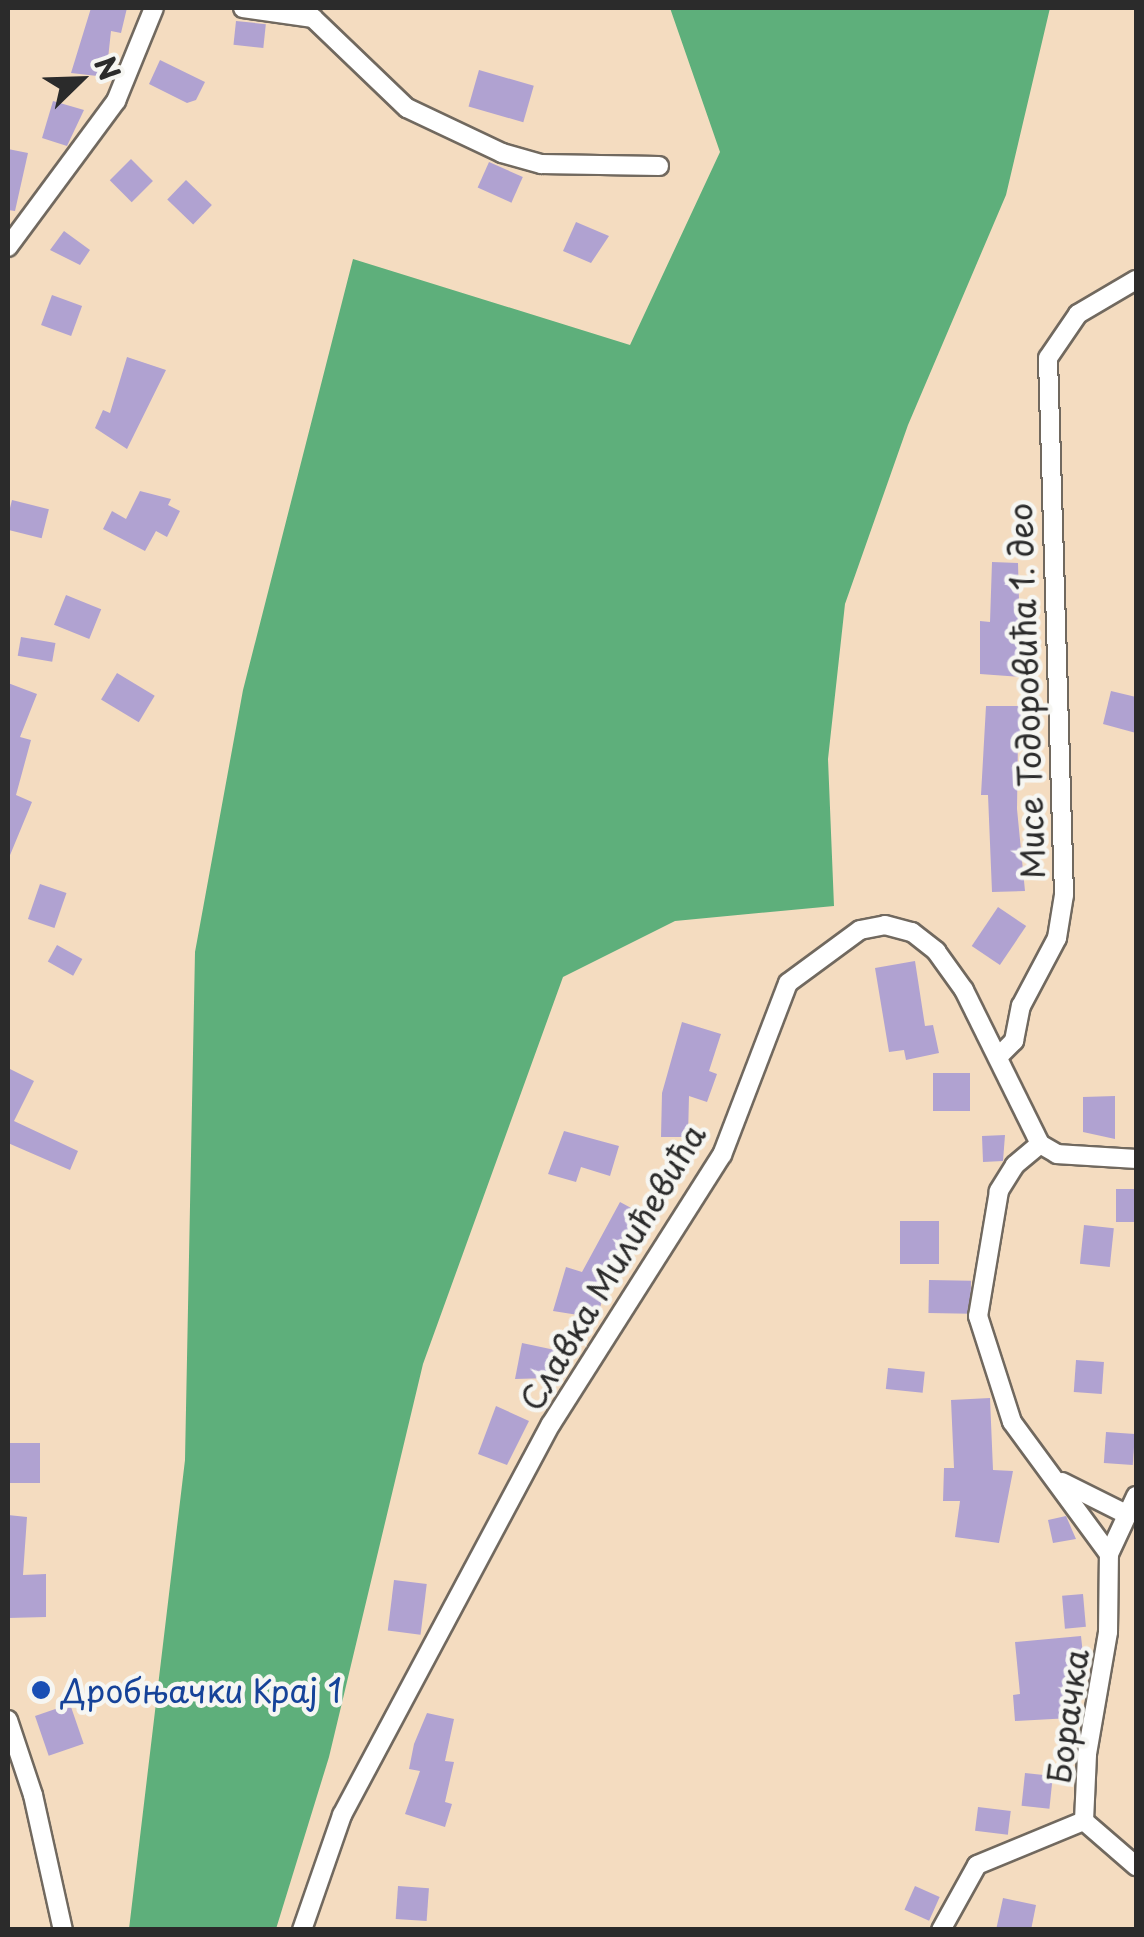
<!DOCTYPE html>
<html>
<head>
<meta charset="utf-8">
<style>
  body { margin:0 }
  #map { position:relative; width:1144px; height:1937px; overflow:hidden; background:#f4dcc0; font-family:"Playpen Sans",sans-serif }
  div>[style] { position:absolute }
  .forest>* { inset:0; background:#5eaf7b }
  .building>* { inset:0; background:#b0a2d1; transform-origin:0 0 }
  .roads { filter:drop-shadow(2px 0 #71695f) drop-shadow(-2px 0 #71695f) drop-shadow(0 2px #71695f) drop-shadow(0 -2px #71695f) }
  .street>* { height:18px; margin:-9px; padding:0 9px; transform-origin:9px; border-radius:9px; background:#fff }
  .dots>* { width:28px; height:28px; translate:-50% -50%; box-sizing:border-box; border:5px solid #f6f6f2; border-radius:50% }
  span { translate:-50% -50%; white-space:nowrap; text-align:center; line-height:1.15; -webkit-text-stroke:9px #f6f6f2; paint-order:stroke }
  .street-label { font-size:32px; color:#2b2b2b }
  .transit-label { font-size:32px; color:#164399 }
  .left { translate:0 -50%; text-align:left }
  .frame { position:absolute; inset:0; border:10px solid #2b2b2b; pointer-events:none }
  .north { position:absolute; left:30px; top:30px; width:100px; height:100px; -webkit-text-stroke:8px #f6f6f2; paint-order:stroke; rotate:67deg; font-size:28px; font-weight:700; line-height:40px; text-align:center; color:#2b2b2b }
  .north::after { content:''; display:block; margin:auto; width:35px; height:45px; background:#2b2b2b; clip-path:polygon(50% 0,100% 100%,50% 72%,0 100%) }
</style>
</head>
<body>
<div id="map">
  <div class="forest">
    <div style="clip-path:polygon(670px 8px,1050px 8px,1006px 195px,908px 425px,845px 604px,828px 759px,834px 906px,675px 921px,563px 977px,423px 1364px,329px 1757px,276px 1929px,129px 1929px,185px 1460px,195px 952px,243px 690px,353px 259px,630px 345px,720px 152px)"></div>
  </div>
  <div class="building">
    <div style="clip-path:polygon(91px 8px,127px 8px,121px 33px,111px 31px,106px 77px,71px 73px)"></div>
    <div style="left:236px;top:21px;width:30px;height:24px;rotate:6deg"></div>
    <div style="clip-path:polygon(160px 60px,205px 82px,196px 100px,187px 103px,149px 84px)"></div>
    <div style="left:479px;top:70px;width:57px;height:38px;rotate:16deg"></div>
    <div style="clip-path:polygon(53px 101px,84px 110px,67px 146px,42px 138px)"></div>
    <div style="clip-path:polygon(8px 149px,28px 153px,15px 211px,8px 210px)"></div>
    <div style="left:131px;top:159px;width:31px;height:30px;rotate:45deg"></div>
    <div style="left:489px;top:162px;width:37px;height:28px;rotate:24deg"></div>
    <div style="left:186px;top:180px;width:36px;height:27px;rotate:44deg"></div>
    <div style="clip-path:polygon(576px 222px,609px 236px,591px 263px,563px 251px)"></div>
    <div style="clip-path:polygon(64px 231px,90px 250px,80px 265px,50px 250px)"></div>
    <div style="left:52px;top:295px;width:32px;height:32px;rotate:20deg"></div>
    <div style="clip-path:polygon(127px 357px,166px 370px,127px 449px,95px 428px,103px 410px,110px 413px)"></div>
    <div style="clip-path:polygon(140px 491px,171px 499px,168px 505px,180px 511px,167px 537px,156px 531px,145px 551px,103px 529px,112px 511px,126px 519px)"></div>
    <div style="left:12px;top:500px;width:38px;height:30px;rotate:14deg"></div>
    <div style="clip-path:polygon(992px 562px,1018px 563px,1021px 677px,980px 674px,980px 621px,990px 622px)"></div>
    <div style="left:66px;top:595px;width:38px;height:32px;rotate:22deg"></div>
    <div style="left:21px;top:637px;width:35px;height:19px;rotate:10deg"></div>
    <div style="left:117px;top:673px;width:44px;height:31px;rotate:31deg"></div>
    <div style="clip-path:polygon(8px 683px,37px 694px,20px 737px,31px 740px,16px 795px,32px 802px,8px 860px)"></div>
    <div style="clip-path:polygon(1111px 691px,1136px 697px,1136px 733px,1103px 724px)"></div>
    <div style="clip-path:polygon(986px 706px,1028px 706px,1029px 737px,1018px 737px,1017px 809px,1025px 891px,992px 892px,988px 795px,981px 795px)"></div>
    <div style="left:40px;top:884px;width:28px;height:37px;rotate:19deg"></div>
    <div style="left:998px;top:907px;width:34px;height:47px;rotate:34deg"></div>
    <div style="left:57px;top:945px;width:29px;height:19px;rotate:29deg"></div>
    <div style="clip-path:polygon(915px 961px,925px 1026px,933px 1025px,939px 1053px,906px 1060px,904px 1050px,889px 1052px,875px 968px)"></div>
    <div style="clip-path:polygon(682px 1022px,721px 1034px,709px 1071px,717px 1074px,707px 1102px,689px 1096px,688px 1137px,661px 1137px,662px 1093px)"></div>
    <div style="clip-path:polygon(8px 1068px,34px 1081px,14px 1121px,78px 1151px,70px 1170px,8px 1143px)"></div>
    <div style="left:933px;top:1073px;width:37px;height:38px"></div>
    <div style="clip-path:polygon(1115px 1096px,1115px 1139px,1083px 1132px,1083px 1097px)"></div>
    <div style="clip-path:polygon(564px 1131px,619px 1146px,610px 1176px,581px 1167px,576px 1182px,548px 1174px)"></div>
    <div style="clip-path:polygon(1005px 1135px,1003px 1161px,983px 1162px,982px 1136px)"></div>
    <div style="left:1116px;top:1189px;width:20px;height:33px"></div>
    <div style="clip-path:polygon(620px 1202px,646px 1216px,619px 1270px,612px 1266px,597px 1318px,553px 1311px,566px 1267px,582px 1272px)"></div>
    <div style="left:900px;top:1221px;width:39px;height:43px"></div>
    <div style="left:1084px;top:1225px;width:30px;height:39px;rotate:6deg"></div>
    <div style="left:929px;top:1280px;width:42px;height:33px;rotate:1deg"></div>
    <div style="clip-path:polygon(522px 1343px,555px 1350px,549px 1378px,515px 1379px)"></div>
    <div style="left:1076px;top:1360px;width:28px;height:32px;rotate:4deg"></div>
    <div style="left:888px;top:1368px;width:37px;height:21px;rotate:6deg"></div>
    <div style="clip-path:polygon(990px 1398px,993px 1470px,1013px 1471px,999px 1543px,955px 1537px,960px 1501px,943px 1501px,944px 1468px,954px 1468px,951px 1400px)"></div>
    <div style="clip-path:polygon(496px 1406px,529px 1421px,507px 1465px,478px 1454px)"></div>
    <div style="left:1106px;top:1432px;width:29px;height:31px;rotate:4deg"></div>
    <div style="left:8px;top:1443px;width:32px;height:40px"></div>
    <div style="clip-path:polygon(8px 1515px,27px 1517px,23px 1575px,46px 1574px,46px 1617px,8px 1618px)"></div>
    <div style="clip-path:polygon(1066px 1516px,1076px 1539px,1053px 1543px,1048px 1520px)"></div>
    <div style="left:394px;top:1580px;width:33px;height:51px;rotate:7deg"></div>
    <div style="left:1083px;top:1594px;width:33px;height:21px;rotate:85deg"></div>
    <div style="clip-path:polygon(1081px 1636px,1084px 1664px,1068px 1666px,1071px 1718px,1015px 1721px,1013px 1695px,1020px 1694px,1015px 1642px)"></div>
    <div style="left:70px;top:1704px;width:42px;height:37px;rotate:71deg"></div>
    <div style="clip-path:polygon(427px 1713px,454px 1719px,445px 1761px,454px 1762px,445px 1802px,452px 1804px,445px 1827px,405px 1814px,420px 1771px,409px 1769px,414px 1744px)"></div>
    <div style="left:1025px;top:1773px;width:28px;height:33px;rotate:6deg"></div>
    <div style="left:978px;top:1807px;width:33px;height:24px;rotate:7deg"></div>
    <div style="left:398px;top:1886px;width:31px;height:33px;rotate:4deg"></div>
    <div style="left:915px;top:1886px;width:27px;height:26px;rotate:24deg"></div>
    <div style="clip-path:polygon(1003px 1898px,1036px 1905px,1031px 1930px,996px 1930px)"></div>
  </div>
  <div class="roads">
    <div class="street">
      <div style="left:243px;top:8px;width:71px;rotate:8.1deg"></div>
      <div style="left:313px;top:18px;width:130px;rotate:43.8deg"></div>
      <div style="left:407px;top:108px;width:105px;rotate:25.3deg"></div>
      <div style="left:502px;top:153px;width:41px;rotate:15.8deg"></div>
      <div style="left:541px;top:164px;width:118px;rotate:1deg"></div>
      <div style="left:8px;top:247px;width:182px;rotate:-53.5deg"></div>
      <div style="left:116px;top:101px;width:100px;rotate:-67.8deg"></div>
      <div style="left:998px;top:1057px;width:23px;rotate:-45deg"></div>
      <div style="left:1014px;top:1041px;width:36px;rotate:-79deg"></div>
      <div style="left:1021px;top:1006px;width:77px;rotate:-62.1deg"></div>
      <div style="left:1057px;top:938px;width:44px;rotate:-80.8deg"></div>
      <div style="left:1064px;top:895px;width:537px;rotate:-91.71deg"></div>
      <div style="left:1048px;top:358px;width:53px;rotate:-55.7deg"></div>
      <div style="left:1078px;top:314px;width:67px;rotate:-30.4deg"></div>
      <div style="left:1040px;top:1144px;width:33px;rotate:140deg"></div>
      <div style="left:1015px;top:1165px;width:31px;rotate:122deg"></div>
      <div style="left:999px;top:1191px;width:127px;rotate:99.5deg"></div>
      <div style="left:978px;top:1316px;width:111px;rotate:72.2deg"></div>
      <div style="left:1012px;top:1422px;width:164px;rotate:53.7deg"></div>
      <div style="left:1040px;top:1144px;width:20px;rotate:30deg"></div>
      <div style="left:1057px;top:1154px;width:79px;rotate:3.6deg"></div>
      <div style="left:1062px;top:1482px;width:69px;rotate:26.6deg"></div>
      <div style="left:8px;top:1720px;width:79px;rotate:71.6deg"></div>
      <div style="left:33px;top:1795px;width:138px;rotate:77.5deg"></div>
      <div style="left:1084px;top:1821px;width:67px;rotate:-87.4deg"></div>
      <div style="left:1087px;top:1754px;width:124px;rotate:-80.2deg"></div>
      <div style="left:1108px;top:1632px;width:78px;rotate:-89.3deg"></div>
      <div style="left:1109px;top:1554px;width:64px;rotate:-65deg"></div>
      <div style="left:1084px;top:1821px;width:69px;rotate:40.9deg"></div>
      <div style="left:302px;top:1930px;width:122px;rotate:-70.8deg"></div>
      <div style="left:342px;top:1815px;width:443px;rotate:-61.9deg"></div>
      <div style="left:551px;top:1424px;width:319px;rotate:-57.6deg"></div>
      <div style="left:722px;top:1155px;width:184px;rotate:-69deg"></div>
      <div style="left:788px;top:983px;width:89px;rotate:-36.4deg"></div>
      <div style="left:860px;top:930px;width:25px;rotate:-11deg"></div>
      <div style="left:885px;top:925px;width:28px;rotate:15deg"></div>
      <div style="left:912px;top:932px;width:31px;rotate:38deg"></div>
      <div style="left:936px;top:951px;width:48px;rotate:54.3deg"></div>
      <div style="left:964px;top:990px;width:172px;rotate:63.7deg"></div>
      <div style="left:941px;top:1930px;width:74px;rotate:-61deg"></div>
      <div style="left:977px;top:1865px;width:116px;rotate:-22.4deg"></div>
    </div>
  </div>
  <div class="dots">
    <div style="left:41px;top:1690px;background:#1a4fb4"></div>
  </div>
  <div class="street-label">
    <span style="left:1026px;top:691px;rotate:-92deg">Мисе Тодоровића 1. део</span>
    <span style="left:612px;top:1267px;rotate:-59deg">Славка Милићевића</span>
    <span style="left:1067px;top:1716px;rotate:-82deg">Борачка</span>
  </div>
  <div class="transit-label">
    <span class="left" style="left:61px;top:1690px">Дробњачки Крај 1</span>
  </div>
  <div class="frame"></div>
  <div class="north">N</div>
</div>
</body>
</html>
